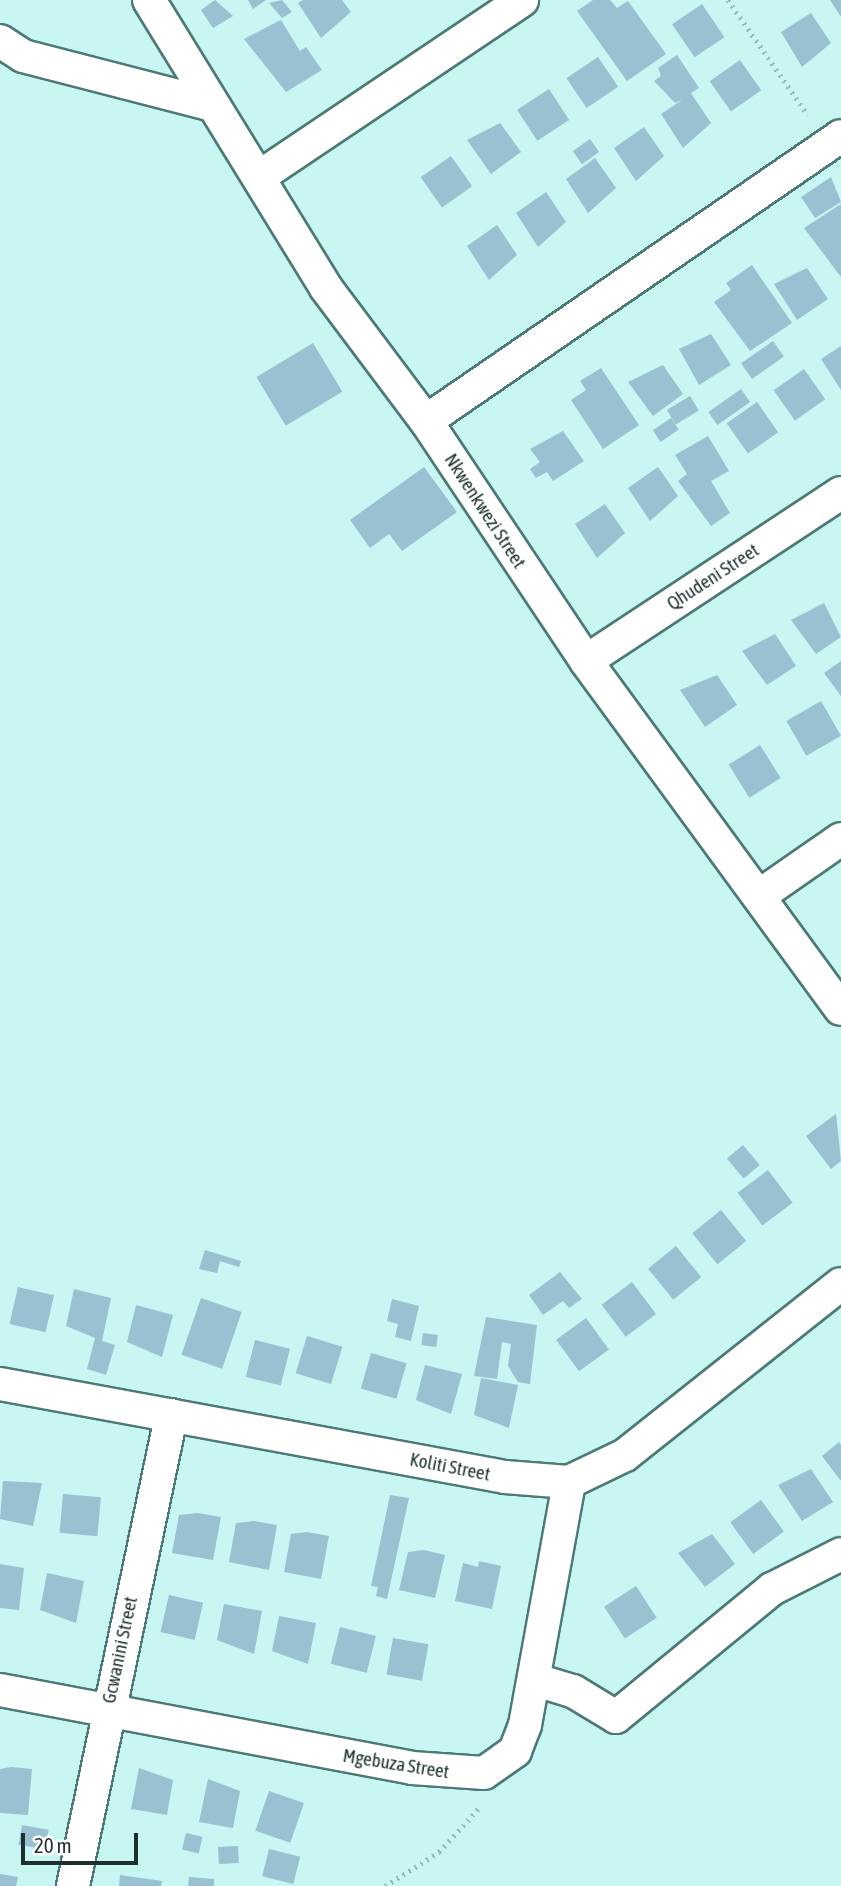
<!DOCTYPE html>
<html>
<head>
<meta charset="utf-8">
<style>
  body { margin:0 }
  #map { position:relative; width:841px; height:1886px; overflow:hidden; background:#c7f6f3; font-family:"Asap Condensed",sans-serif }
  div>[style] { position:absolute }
  .building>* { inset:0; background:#99c1d1; transform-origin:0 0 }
  .path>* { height:4.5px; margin-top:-2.25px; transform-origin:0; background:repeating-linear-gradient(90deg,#94bbb8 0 2px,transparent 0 7px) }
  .roads { filter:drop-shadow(2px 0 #4d7977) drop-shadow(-2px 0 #4d7977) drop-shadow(0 2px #4d7977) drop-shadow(0 -2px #4d7977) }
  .street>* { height:32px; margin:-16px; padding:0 16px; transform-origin:16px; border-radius:16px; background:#fff }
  span { translate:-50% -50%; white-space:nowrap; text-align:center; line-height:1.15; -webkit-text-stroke:5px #fff; paint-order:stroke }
  .street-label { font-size:19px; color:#1e3030 }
  .scale { position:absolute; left:21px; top:1833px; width:117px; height:32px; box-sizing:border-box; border:4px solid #1e3030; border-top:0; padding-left:9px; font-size:21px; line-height:24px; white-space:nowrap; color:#1e3030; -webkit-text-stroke:5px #fff; paint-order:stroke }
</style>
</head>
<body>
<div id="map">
  <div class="building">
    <div style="clip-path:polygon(215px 0,233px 16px,213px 28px,201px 10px)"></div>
    <div style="clip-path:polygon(248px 0,266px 0,253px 9px)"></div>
    <div style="clip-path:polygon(282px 0,292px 12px,282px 18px,269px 3px)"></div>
    <div style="clip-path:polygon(303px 0,342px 0,351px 12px,321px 38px,298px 3px)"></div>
    <div style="clip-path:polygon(593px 0,610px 0,617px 8px,628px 1px,666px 54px,627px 81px,577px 11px)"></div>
    <div style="clip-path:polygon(830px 0,841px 0,841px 17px)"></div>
    <div style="left:702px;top:4px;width:40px;height:36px;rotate:56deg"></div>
    <div style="clip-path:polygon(811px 13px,831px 43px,802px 67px,781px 32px)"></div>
    <div style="clip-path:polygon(281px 20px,300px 51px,306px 47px,322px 70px,286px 92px,244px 39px)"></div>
    <div style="clip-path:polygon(677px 55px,699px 88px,691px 93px,711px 123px,683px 148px,661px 114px,682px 100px,675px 103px,654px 81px,661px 76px,658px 68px)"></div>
    <div style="left:598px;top:57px;width:36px;height:38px;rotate:56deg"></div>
    <div style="left:740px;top:60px;width:37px;height:37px;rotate:55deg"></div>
    <div style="left:549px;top:89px;width:37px;height:38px;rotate:57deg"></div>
    <div style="clip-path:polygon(500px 123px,521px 152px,491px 174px,467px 140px)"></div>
    <div style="clip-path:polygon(644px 127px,664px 156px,636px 181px,614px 148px)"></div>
    <div style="left:590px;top:139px;width:16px;height:21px;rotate:55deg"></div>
    <div style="left:451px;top:156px;width:37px;height:37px;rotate:55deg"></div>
    <div style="clip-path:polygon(595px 158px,616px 188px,588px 213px,566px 179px)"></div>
    <div style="clip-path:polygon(831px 177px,841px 202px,815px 218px,801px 197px)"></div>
    <div style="clip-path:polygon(546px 192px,566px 222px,538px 247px,516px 213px)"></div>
    <div style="clip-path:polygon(841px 204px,841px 277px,804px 228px)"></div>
    <div style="clip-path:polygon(497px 225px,517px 255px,489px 280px,467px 246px)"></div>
    <div style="clip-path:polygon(752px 265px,792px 323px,750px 351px,714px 302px,731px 290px,726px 283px)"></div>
    <div style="clip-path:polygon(807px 268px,828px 299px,797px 320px,774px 284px)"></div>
    <div style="clip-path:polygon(711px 334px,731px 365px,699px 385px,679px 349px)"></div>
    <div style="left:773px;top:341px;width:19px;height:39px;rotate:55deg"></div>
    <div style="left:313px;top:343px;width:57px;height:66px;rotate:59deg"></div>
    <div style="clip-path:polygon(841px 346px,841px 390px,821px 359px)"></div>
    <div style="clip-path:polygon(663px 365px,683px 394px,653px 416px,628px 382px)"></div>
    <div style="clip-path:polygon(601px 368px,639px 425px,603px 449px,571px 400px,586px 390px,580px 381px)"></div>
    <div style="left:804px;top:369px;width:37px;height:37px;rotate:55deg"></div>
    <div style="left:741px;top:389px;width:16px;height:40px;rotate:55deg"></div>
    <div style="left:690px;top:396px;width:17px;height:27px;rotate:59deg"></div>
    <div style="left:757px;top:402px;width:37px;height:37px;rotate:55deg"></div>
    <div style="left:671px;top:418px;width:14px;height:22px;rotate:56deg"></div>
    <div style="clip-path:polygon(563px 431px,584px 461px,553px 481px,547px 472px,536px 478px,530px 469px,540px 462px,530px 449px)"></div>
    <div style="clip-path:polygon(708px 436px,729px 471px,711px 481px,730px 513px,711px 526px,678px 481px,687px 474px,675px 455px)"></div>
    <div style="clip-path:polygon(424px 467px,457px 512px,402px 551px,389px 534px,370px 548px,350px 520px)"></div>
    <div style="clip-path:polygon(658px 467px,678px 496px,650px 521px,628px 488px)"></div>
    <div style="clip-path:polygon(605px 504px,625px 533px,597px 558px,575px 524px)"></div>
    <div style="clip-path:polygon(824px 603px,841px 637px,816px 654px,791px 620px)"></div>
    <div style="clip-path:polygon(775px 634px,796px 666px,767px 685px,742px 651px)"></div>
    <div style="clip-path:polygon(841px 661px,841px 696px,824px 673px)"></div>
    <div style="clip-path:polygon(717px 675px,737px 705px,705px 727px,680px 690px)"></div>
    <div style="left:821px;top:701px;width:40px;height:40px;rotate:60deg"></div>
    <div style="left:760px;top:745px;width:39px;height:37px;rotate:58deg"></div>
    <div style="clip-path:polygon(836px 1114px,841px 1161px,831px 1169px,806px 1136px)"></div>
    <div style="left:743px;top:1145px;width:26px;height:21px;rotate:50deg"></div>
    <div style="left:768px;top:1170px;width:41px;height:38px;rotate:53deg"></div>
    <div style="left:721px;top:1210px;width:40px;height:37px;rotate:51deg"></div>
    <div style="left:676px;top:1246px;width:40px;height:36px;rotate:51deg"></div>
    <div style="clip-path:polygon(205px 1250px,241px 1261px,239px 1267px,220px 1261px,217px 1273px,199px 1269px)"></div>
    <div style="clip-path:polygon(560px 1272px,582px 1299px,569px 1308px,563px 1301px,543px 1315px,529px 1295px)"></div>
    <div style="left:632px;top:1282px;width:40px;height:38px;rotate:53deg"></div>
    <div style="left:18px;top:1287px;width:37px;height:38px;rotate:13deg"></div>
    <div style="clip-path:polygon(74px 1289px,111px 1298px,102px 1341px,115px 1345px,106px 1375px,87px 1369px,95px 1338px,66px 1326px)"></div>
    <div style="left:201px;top:1298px;width:43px;height:60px;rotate:19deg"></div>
    <div style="clip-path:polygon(392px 1299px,419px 1306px,411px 1341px,395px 1337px,398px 1324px,387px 1321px)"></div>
    <div style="clip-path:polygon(136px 1305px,173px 1315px,162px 1357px,127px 1342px)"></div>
    <div style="clip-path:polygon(486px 1317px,537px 1325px,530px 1384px,518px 1382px,508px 1366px,511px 1344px,502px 1342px,497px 1379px,474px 1376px)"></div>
    <div style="left:586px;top:1318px;width:39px;height:37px;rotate:54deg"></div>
    <div style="left:423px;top:1333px;width:15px;height:12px;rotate:8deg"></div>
    <div style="left:307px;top:1336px;width:37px;height:39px;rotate:17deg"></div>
    <div style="left:255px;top:1340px;width:36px;height:38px;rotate:14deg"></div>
    <div style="left:371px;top:1353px;width:37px;height:37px;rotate:16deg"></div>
    <div style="clip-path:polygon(425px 1365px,462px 1374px,451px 1414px,416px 1400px)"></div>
    <div style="clip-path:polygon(481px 1378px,518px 1385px,509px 1428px,474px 1415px)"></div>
    <div style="clip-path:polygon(839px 1442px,841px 1445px,841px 1481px,822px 1456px)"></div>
    <div style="clip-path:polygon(811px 1469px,833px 1502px,802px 1521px,778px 1485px)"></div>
    <div style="clip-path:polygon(3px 1481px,42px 1483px,33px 1526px,0 1519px)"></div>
    <div style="left:63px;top:1494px;width:38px;height:39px;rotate:5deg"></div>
    <div style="clip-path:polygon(390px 1495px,409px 1498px,387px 1599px,376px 1596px,378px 1587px,371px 1586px)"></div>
    <div style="left:761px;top:1500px;width:39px;height:38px;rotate:54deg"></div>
    <div style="clip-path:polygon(198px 1513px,221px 1517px,213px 1560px,172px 1553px,179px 1515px)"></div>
    <div style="clip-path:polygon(254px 1521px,277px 1525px,269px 1570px,229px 1562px,236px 1523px)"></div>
    <div style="clip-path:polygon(307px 1532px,329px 1536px,321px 1579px,284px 1572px,291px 1534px)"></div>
    <div style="clip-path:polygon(712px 1534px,735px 1564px,705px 1587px,678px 1553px)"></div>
    <div style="clip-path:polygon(424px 1550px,445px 1555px,435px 1598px,399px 1590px,408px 1552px)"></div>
    <div style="clip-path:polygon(479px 1561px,501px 1566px,492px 1609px,455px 1601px,463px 1563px,478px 1567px)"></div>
    <div style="clip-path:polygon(0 1564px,24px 1568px,19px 1610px,0 1608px)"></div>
    <div style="clip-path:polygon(47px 1573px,84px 1581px,76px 1623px,40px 1610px)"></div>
    <div style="left:636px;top:1586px;width:38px;height:38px;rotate:57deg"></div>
    <div style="left:169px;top:1595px;width:35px;height:38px;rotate:13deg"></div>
    <div style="clip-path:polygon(224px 1604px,262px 1611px,254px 1654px,217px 1640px)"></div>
    <div style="clip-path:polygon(279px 1616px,316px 1623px,308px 1664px,272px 1651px)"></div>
    <div style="left:340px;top:1627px;width:37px;height:38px;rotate:14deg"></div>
    <div style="left:393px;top:1638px;width:36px;height:37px;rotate:10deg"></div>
    <div style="clip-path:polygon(11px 1767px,32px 1769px,28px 1815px,0 1813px,0 1769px)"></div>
    <div style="clip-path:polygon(139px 1768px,173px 1780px,167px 1815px,131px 1809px)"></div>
    <div style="clip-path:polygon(208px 1779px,240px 1791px,233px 1828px,199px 1822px)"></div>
    <div style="left:269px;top:1791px;width:37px;height:42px;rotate:19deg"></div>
    <div style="left:22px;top:1825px;width:27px;height:20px;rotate:10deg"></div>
    <div style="left:186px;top:1833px;width:17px;height:17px;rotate:13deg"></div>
    <div style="left:238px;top:1846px;width:17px;height:20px;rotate:87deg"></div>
    <div style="left:269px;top:1849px;width:32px;height:28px;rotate:14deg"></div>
    <div style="clip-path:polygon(0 1874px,18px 1877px,16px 1886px,0 1886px)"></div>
    <div style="clip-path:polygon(120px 1875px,162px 1881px,161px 1886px,119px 1886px)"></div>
    <div style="clip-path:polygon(189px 1877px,214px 1879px,214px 1886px,188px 1886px)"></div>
  </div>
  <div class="path">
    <div style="left:728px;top:0;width:140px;rotate:55.2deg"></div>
    <div style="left:385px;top:1886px;width:64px;rotate:-32.2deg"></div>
    <div style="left:439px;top:1852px;width:59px;rotate:-47.7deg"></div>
  </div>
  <div class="roads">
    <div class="street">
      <div style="left:149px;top:0;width:338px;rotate:58.4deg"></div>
      <div style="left:326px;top:288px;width:166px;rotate:53.1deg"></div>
      <div style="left:426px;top:421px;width:288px;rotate:56.3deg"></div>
      <div style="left:586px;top:661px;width:431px;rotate:53.8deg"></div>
      <div style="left:0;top:41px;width:27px;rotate:33deg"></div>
      <div style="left:23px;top:56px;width:196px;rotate:14.5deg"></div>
      <div style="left:259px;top:177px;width:317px;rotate:-33.9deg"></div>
      <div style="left:426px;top:421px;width:503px;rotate:-34.48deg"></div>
      <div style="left:586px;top:661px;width:305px;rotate:-33.4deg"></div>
      <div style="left:759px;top:896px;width:100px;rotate:-34.8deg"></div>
      <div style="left:0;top:1384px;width:513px;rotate:10.43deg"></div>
      <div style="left:505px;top:1477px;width:64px;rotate:4.5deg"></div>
      <div style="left:569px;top:1482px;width:62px;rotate:-25.7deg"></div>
      <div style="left:625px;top:1455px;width:275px;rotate:-38.4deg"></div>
      <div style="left:536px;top:1680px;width:39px;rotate:17deg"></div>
      <div style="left:573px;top:1691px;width:50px;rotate:31.2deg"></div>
      <div style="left:616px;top:1717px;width:202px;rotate:-39.4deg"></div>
      <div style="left:772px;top:1589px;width:77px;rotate:-26.9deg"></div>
      <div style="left:0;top:1690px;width:419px;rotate:10.7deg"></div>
      <div style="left:412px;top:1768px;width:72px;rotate:4deg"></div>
      <div style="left:484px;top:1773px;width:38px;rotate:-35deg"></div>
      <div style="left:515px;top:1751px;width:28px;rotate:-69deg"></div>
      <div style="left:525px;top:1725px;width:247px;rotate:-79.7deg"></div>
      <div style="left:73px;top:1886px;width:481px;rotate:-78.2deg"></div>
    </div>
  </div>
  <div class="street-label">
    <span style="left:485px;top:511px;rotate:57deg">Nkwenkwezi Street</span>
    <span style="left:713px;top:577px;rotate:-33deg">Qhudeni Street</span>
    <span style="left:450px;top:1467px;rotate:11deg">Koliti Street</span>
    <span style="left:120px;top:1650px;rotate:-78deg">Gcwanini Street</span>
    <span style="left:396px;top:1764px;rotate:9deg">Mgebuza Street</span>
  </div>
  <div class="scale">20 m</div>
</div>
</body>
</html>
